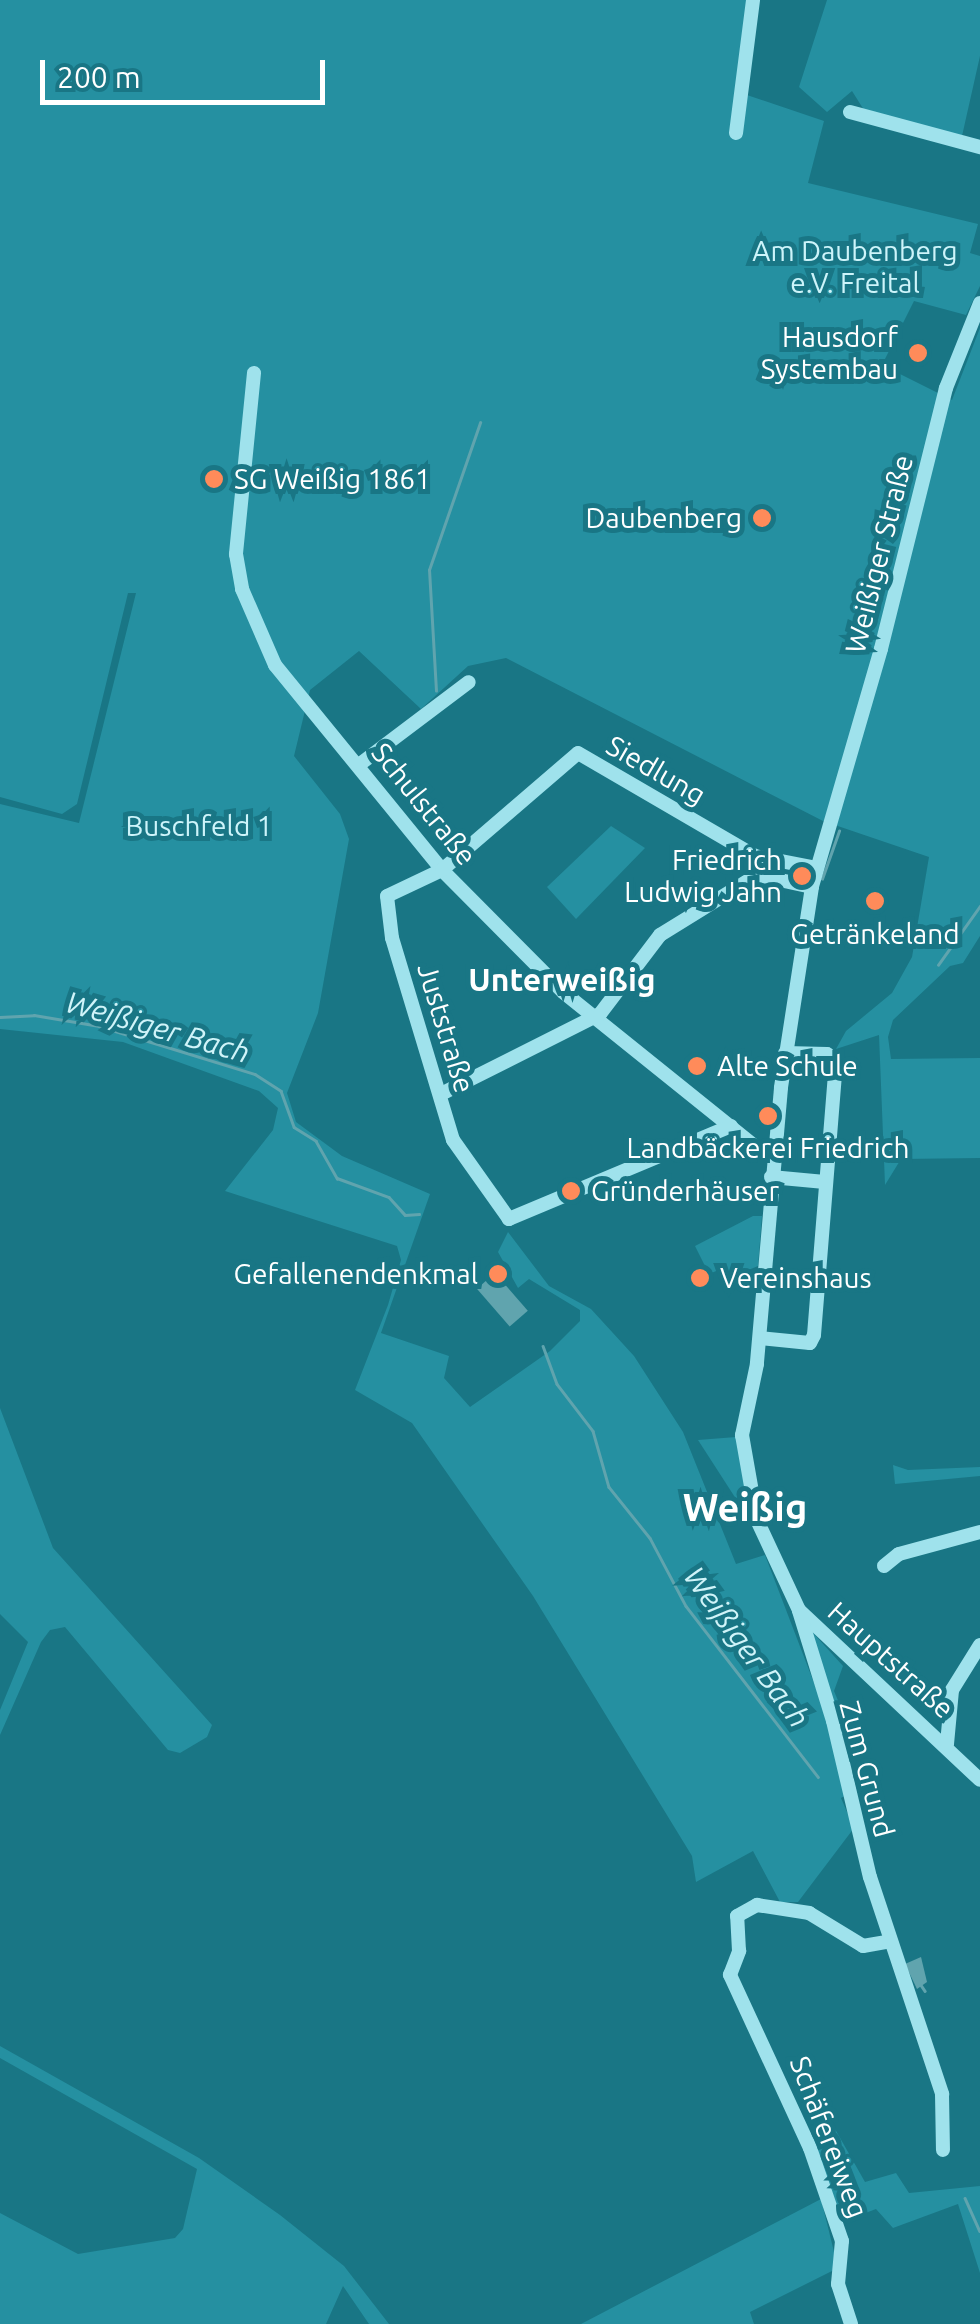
<!DOCTYPE html>
<html>
<head>
<meta charset="utf-8">
<style>
  body { margin:0 }
  #map { position:relative; width:980px; height:2324px; overflow:hidden; background:#197685; font-family:Ubuntu,sans-serif }
  div>[style] { position:absolute }
  .green>* { inset:0; background:#2590a1 }
  .water>* { inset:0; background:#60a4ae; transform-origin:0 0 }
  .stream>* { height:2.5px; margin:-1.25px; padding:0 1.25px; transform-origin:1.25px; border-radius:1.25px; background:#60a4ae }
  .minor>* { height:14px; margin:-7px; padding:0 7px; transform-origin:7px; border-radius:7px; background:#9fe2ec }
  .dots>* { width:28px; height:28px; translate:-50% -50%; box-sizing:border-box; border:5px solid #197685; border-radius:50% }
  span { translate:-50% -50%; white-space:nowrap; text-align:center; line-height:1.15; -webkit-text-stroke:10px #197685; paint-order:stroke }
  .park-label { font-size:28px; color:#cdf4fa }
  .poi-label { font-size:28px; color:#fff }
  .right { translate:-100% -50%; text-align:right }
  .left { translate:0 -50%; text-align:left }
  .street-label { font-size:28px; color:#fff }
  .water-label { font-size:30px; color:#d0f4f9; font-style:italic }
  .quarter-label { font-size:32px; color:#fff; font-weight:700 }
  .district-label { font-size:38px; color:#fff; font-weight:700 }
  .scale { position:absolute; left:40px; top:60px; width:285px; height:45px; box-sizing:border-box; border:5px solid #fff; border-top:0; padding-left:12px; font-size:30px; line-height:35px; white-space:nowrap; color:#fff; -webkit-text-stroke:8px #197685; paint-order:stroke }
</style>
</head>
<body>
<div id="map">
  <div class="green">
    <div style="clip-path:polygon(0 0,750px 0,738px 92px,824px 121px,808px 183px,978px 224px,970px 253px,980px 256px,980px 286px,966px 315px,914px 301px,882px 365px,952px 400px,980px 328px,980px 936px,963px 963px,950px 966px,893px 1020px,888px 1037px,891px 1059px,980px 1058px,980px 1158px,901px 1159px,885px 1185px,879px 1035px,836px 1049px,846px 1031px,892px 993px,912px 957px,929px 857px,823px 821px,506px 658px,468px 666px,421px 709px,359px 651px,310px 690px,294px 756px,340px 814px,349px 839px,318px 1013px,287px 1093px,296px 1122px,342px 1156px,430px 1194px,381px 1333px,449px 1356px,444px 1378px,470px 1407px,550px 1351px,580px 1321px,580px 1310px,529px 1279px,518px 1288px,498px 1252px,508px 1232px,549px 1286px,591px 1309px,634px 1356px,683px 1432px,736px 1564px,765px 1555px,832px 1730px,848px 1794px,841px 1798px,854px 1828px,798px 1902px,780px 1902px,753px 1851px,696px 1882px,692px 1856px,533px 1596px,412px 1423px,355px 1390px,388px 1305px,401px 1260px,397px 1246px,225px 1191px,273px 1130px,278px 1108px,259px 1091px,123px 1042px,0 1029px,0 804px,79px 823px,136px 593px,128px 593px,77px 804px,62px 814px,0 797px)"></div>
    <div style="clip-path:polygon(827px 0,980px 0,980px 56px,962px 136px,869px 118px,852px 91px,827px 112px,799px 87px)"></div>
    <div style="clip-path:polygon(611px 826px,645px 848px,576px 919px,547px 887px)"></div>
    <div style="clip-path:polygon(753px 1216px,762px 1216px,758px 1266px,727px 1279px,721px 1269px,709px 1274px,695px 1246px)"></div>
    <div style="clip-path:polygon(0 1408px,53px 1548px,212px 1725px,207px 1737px,180px 1753px,168px 1750px,65px 1627px,50px 1630px,41px 1642px,0 1735px,0 1710px,28px 1642px,0 1614px)"></div>
    <div style="clip-path:polygon(736px 1437px,752px 1517px,749px 1519px,698px 1440px)"></div>
    <div style="clip-path:polygon(893px 1465px,908px 1470px,980px 1467px,980px 1476px,895px 1484px)"></div>
    <div style="clip-path:polygon(805px 1624px,843px 1666px,834px 1691px,860px 1753px,849px 1757px)"></div>
    <div style="clip-path:polygon(0 2046px,199px 2158px,280px 2215px,344px 2266px,389px 2324px,369px 2324px,343px 2286px,326px 2324px,0 2324px,0 2213px,78px 2254px,175px 2238px,183px 2229px,197px 2169px,0 2058px)"></div>
    <div style="clip-path:polygon(835px 2129px,865px 2182px,896px 2173px,909px 2193px,980px 2186px,980px 2273px,958px 2204px,893px 2228px,876px 2209px,842px 2222px,813px 2139px)"></div>
    <div style="clip-path:polygon(821px 2199px,838px 2268px,750px 2312px,754px 2324px,581px 2324px)"></div>
  </div>
  <div class="water">
    <div style="left:495px;top:1273px;width:50px;height:24px;rotate:49deg"></div>
    <div style="clip-path:polygon(921px 1957px,927px 1982px,917px 1989px,905px 1964px)"></div>
  </div>
  <div class="stream">
    <div style="left:436px;top:691px;width:121px;rotate:-93.3deg"></div>
    <div style="left:429px;top:570px;width:156px;rotate:-70.9deg"></div>
    <div style="left:822px;top:879px;width:51px;rotate:-70.5deg"></div>
    <div style="left:938px;top:965px;width:72px;rotate:-54.6deg"></div>
    <div style="left:0;top:1017px;width:34px;rotate:-3deg"></div>
    <div style="left:34px;top:1015px;width:66px;rotate:9.6deg"></div>
    <div style="left:99px;top:1026px;width:163px;rotate:17.1deg"></div>
    <div style="left:255px;top:1074px;width:31px;rotate:33deg"></div>
    <div style="left:281px;top:1091px;width:38px;rotate:70deg"></div>
    <div style="left:294px;top:1127px;width:26px;rotate:32deg"></div>
    <div style="left:316px;top:1141px;width:43px;rotate:60.4deg"></div>
    <div style="left:337px;top:1178px;width:55px;rotate:20.1deg"></div>
    <div style="left:389px;top:1197px;width:24px;rotate:48deg"></div>
    <div style="left:405px;top:1215px;width:14px;rotate:-4deg"></div>
    <div style="left:543px;top:1346px;width:40px;rotate:69.8deg"></div>
    <div style="left:557px;top:1384px;width:59px;rotate:52.5deg"></div>
    <div style="left:593px;top:1431px;width:58px;rotate:74.1deg"></div>
    <div style="left:609px;top:1487px;width:65px;rotate:51.2deg"></div>
    <div style="left:650px;top:1538px;width:77px;rotate:62.1deg"></div>
    <div style="left:686px;top:1606px;width:216px;rotate:52.3deg"></div>
    <div style="left:921px;top:1985px;width:7px;rotate:56deg"></div>
    <div style="left:965px;top:2198px;width:36px;rotate:66deg"></div>
  </div>
  <div class="minor">
    <div style="left:850px;top:112px;width:135px;rotate:15.1deg"></div>
    <div style="left:736px;top:133px;width:134px;rotate:-82.7deg"></div>
    <div style="left:980px;top:303px;width:92px;rotate:111.8deg"></div>
    <div style="left:946px;top:388px;width:269px;rotate:104deg"></div>
    <div style="left:881px;top:649px;width:248px;rotate:106.2deg"></div>
    <div style="left:812px;top:887px;width:203px;rotate:98.8deg"></div>
    <div style="left:781px;top:1088px;width:277px;rotate:95deg"></div>
    <div style="left:757px;top:1364px;width:73px;rotate:101.9deg"></div>
    <div style="left:742px;top:1435px;width:86px;rotate:80deg"></div>
    <div style="left:757px;top:1520px;width:99px;rotate:65deg"></div>
    <div style="left:799px;top:1610px;width:248px;rotate:43.2deg"></div>
    <div style="left:254px;top:373px;width:182px;rotate:95.7deg"></div>
    <div style="left:236px;top:554px;width:36px;rotate:80deg"></div>
    <div style="left:242px;top:589px;width:83px;rotate:66.5deg"></div>
    <div style="left:275px;top:665px;width:264px;rotate:50.8deg"></div>
    <div style="left:442px;top:870px;width:172px;rotate:45.2deg"></div>
    <div style="left:563px;top:992px;width:248px;rotate:38.8deg"></div>
    <div style="left:756px;top:1147px;width:19px;rotate:18deg"></div>
    <div style="left:360px;top:764px;width:136px;rotate:-37deg"></div>
    <div style="left:757px;top:875px;width:56px;rotate:12.3deg"></div>
    <div style="left:441px;top:1094px;width:178px;rotate:-26.7deg"></div>
    <div style="left:600px;top:1014px;width:99px;rotate:-52.8deg"></div>
    <div style="left:660px;top:935px;width:114px;rotate:-31.7deg"></div>
    <div style="left:731px;top:1126px;width:241px;rotate:157.3deg"></div>
    <div style="left:509px;top:1219px;width:97px;rotate:-125.3deg"></div>
    <div style="left:453px;top:1140px;width:211px;rotate:-106.8deg"></div>
    <div style="left:392px;top:938px;width:42px;rotate:-96.8deg"></div>
    <div style="left:387px;top:896px;width:61px;rotate:-25.3deg"></div>
    <div style="left:442px;top:870px;width:179px;rotate:-40.7deg"></div>
    <div style="left:578px;top:753px;width:205px;rotate:30.2deg"></div>
    <div style="left:755px;top:856px;width:62px;rotate:11.1deg"></div>
    <div style="left:771px;top:1177px;width:54px;rotate:5.3deg"></div>
    <div style="left:760px;top:1338px;width:50px;rotate:5.7deg"></div>
    <div style="left:810px;top:1343px;width:9px;rotate:-63deg"></div>
    <div style="left:814px;top:1335px;width:274px;rotate:-85.4deg"></div>
    <div style="left:836px;top:1062px;width:12px;rotate:-138deg"></div>
    <div style="left:827px;top:1054px;width:42px;rotate:-178.6deg"></div>
    <div style="left:884px;top:1566px;width:19px;rotate:-39deg"></div>
    <div style="left:899px;top:1554px;width:84px;rotate:-15.2deg"></div>
    <div style="left:799px;top:1611px;width:115px;rotate:72.8deg"></div>
    <div style="left:833px;top:1721px;width:160px;rotate:76.7deg"></div>
    <div style="left:870px;top:1877px;width:229px;rotate:71.6deg"></div>
    <div style="left:942px;top:2094px;width:56px;rotate:89deg"></div>
    <div style="left:947px;top:1744px;width:54px;rotate:-84.7deg"></div>
    <div style="left:952px;top:1690px;width:53px;rotate:-58.1deg"></div>
    <div style="left:851px;top:2324px;width:42px;rotate:-108deg"></div>
    <div style="left:838px;top:2284px;width:43px;rotate:-84.7deg"></div>
    <div style="left:842px;top:2241px;width:98px;rotate:-109deg"></div>
    <div style="left:810px;top:2148px;width:191px;rotate:-114.8deg"></div>
    <div style="left:730px;top:1975px;width:26px;rotate:-69deg"></div>
    <div style="left:739px;top:1951px;width:35px;rotate:-93deg"></div>
    <div style="left:737px;top:1916px;width:23px;rotate:-29deg"></div>
    <div style="left:757px;top:1905px;width:53px;rotate:8.7deg"></div>
    <div style="left:809px;top:1913px;width:63px;rotate:31.4deg"></div>
    <div style="left:863px;top:1946px;width:27px;rotate:-10deg"></div>
  </div>
  <div class="dots">
    <div style="left:918px;top:353px;background:#ff8b5a"></div>
    <div style="left:214px;top:479px;background:#ff8b5a"></div>
    <div style="left:762px;top:518px;background:#ff8b5a"></div>
    <div style="left:802px;top:876px;background:#ff8b5a"></div>
    <div style="left:875px;top:901px;background:#ff8b5a"></div>
    <div style="left:697px;top:1066px;background:#ff8b5a"></div>
    <div style="left:768px;top:1116px;background:#ff8b5a"></div>
    <div style="left:571px;top:1191px;background:#ff8b5a"></div>
    <div style="left:498px;top:1274px;background:#ff8b5a"></div>
    <div style="left:700px;top:1278px;background:#ff8b5a"></div>
  </div>
  <div class="park-label">
    <span style="left:855px;top:267px">Am Daubenberg<br>e.V. Freital</span>
    <span style="left:199px;top:826px">Buschfeld 1</span>
  </div>
  <div class="poi-label">
    <span class="right" style="left:898px;top:353px">Hausdorf<br>Systembau</span>
    <span class="left" style="left:234px;top:479px">SG Weißig 1861</span>
    <span class="right" style="left:742px;top:518px">Daubenberg</span>
    <span class="right" style="left:782px;top:876px">Friedrich<br>Ludwig Jahn</span>
    <span style="left:875px;top:934px">Getränkeland</span>
    <span class="left" style="left:717px;top:1066px">Alte Schule</span>
    <span style="left:768px;top:1148px">Landbäckerei Friedrich</span>
    <span class="left" style="left:591px;top:1191px">Gründerhäuser</span>
    <span class="right" style="left:478px;top:1274px">Gefallenendenkmal</span>
    <span class="left" style="left:720px;top:1278px">Vereinshaus</span>
  </div>
  <div class="street-label">
    <span style="left:879px;top:554px;rotate:-76deg">Weißiger Straße</span>
    <span style="left:656px;top:770px;rotate:30deg">Siedlung</span>
    <span style="left:424px;top:804px;rotate:51deg">Schulstraße</span>
    <span style="left:446px;top:1028px;rotate:73deg">Juststraße</span>
    <span style="left:891px;top:1660px;rotate:42deg">Hauptstraße</span>
    <span style="left:867px;top:1769px;rotate:75deg">Zum Grund</span>
    <span style="left:829px;top:2137px;rotate:69deg">Schäfereiweg</span>
  </div>
  <div class="water-label">
    <span style="left:158px;top:1027px;rotate:16deg">Weißiger Bach</span>
    <span style="left:747px;top:1647px;rotate:54deg">Weißiger Bach</span>
  </div>
  <div class="quarter-label">
    <span style="left:562px;top:979px">Unterweißig</span>
  </div>
  <div class="district-label">
    <span style="left:745px;top:1508px">Weißig</span>
  </div>
  <div class="scale">200 m</div>
</div>
</body>
</html>
